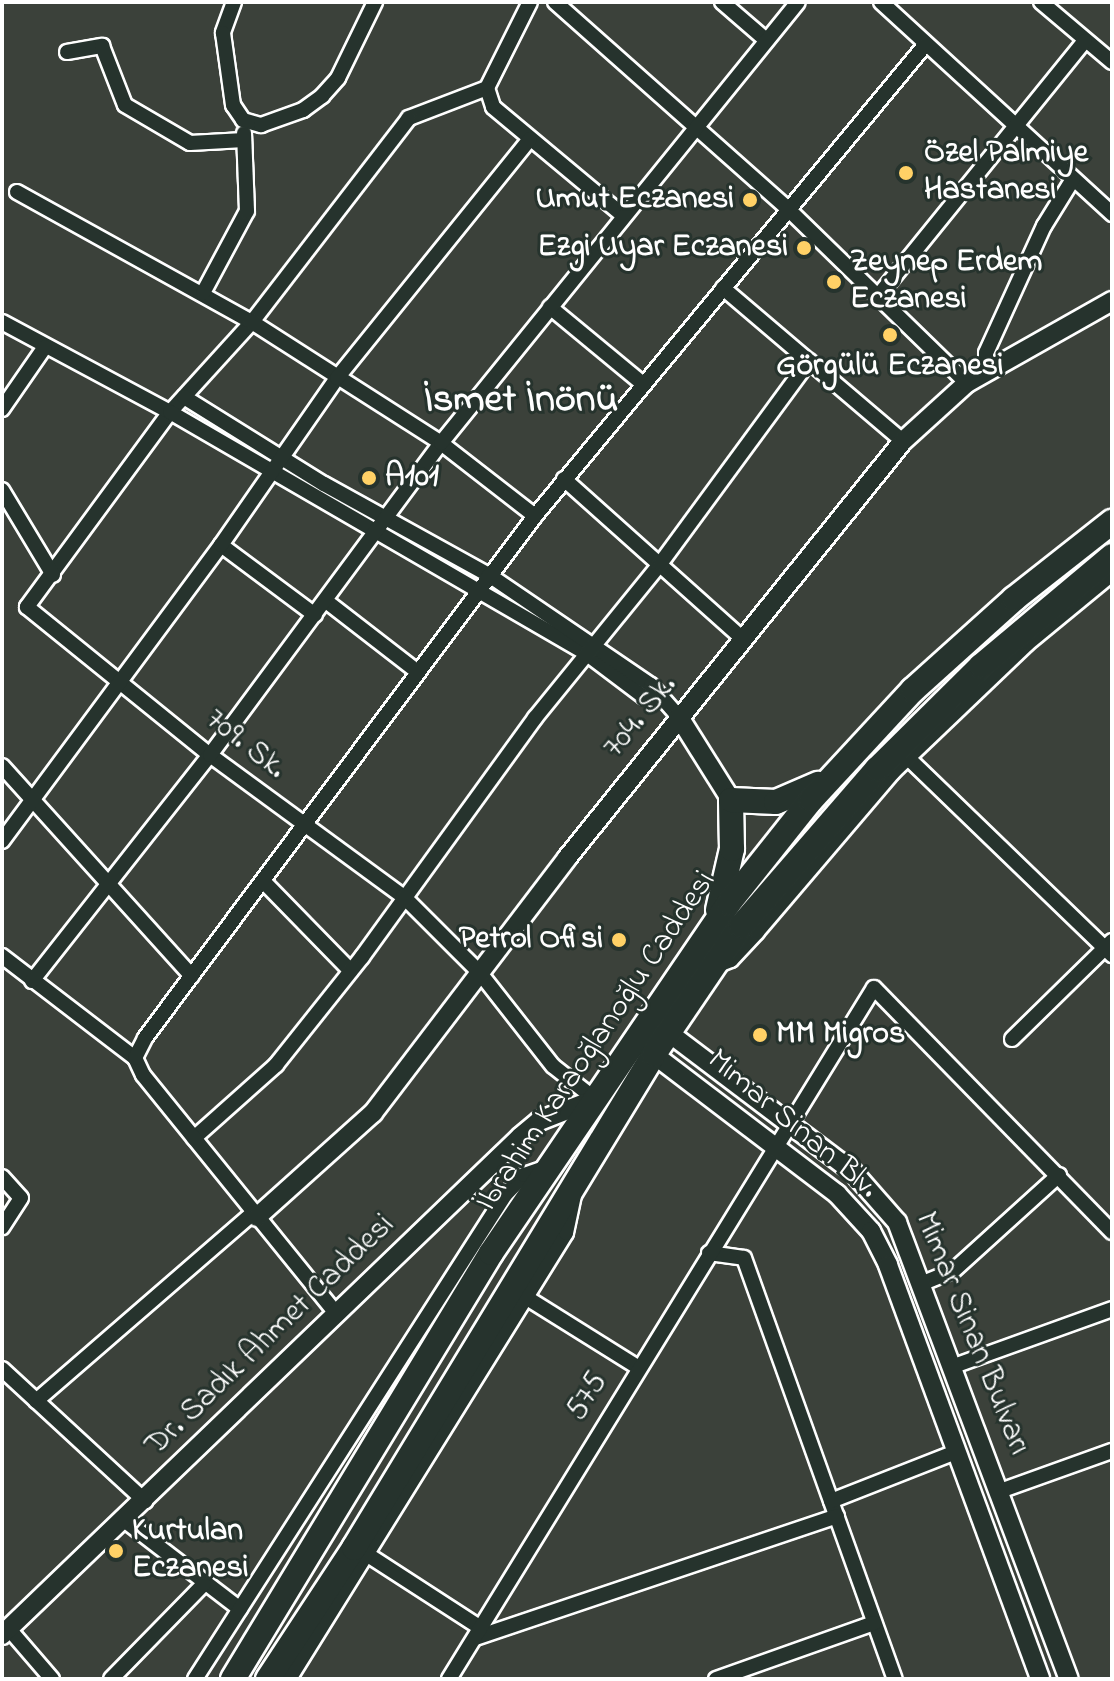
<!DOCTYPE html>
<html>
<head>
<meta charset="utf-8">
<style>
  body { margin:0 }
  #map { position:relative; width:1114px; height:1681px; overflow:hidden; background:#3b413a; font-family:"Indie Flower",sans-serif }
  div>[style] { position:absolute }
  .roads { filter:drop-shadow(2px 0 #fff) drop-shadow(-2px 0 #fff) drop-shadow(0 2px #fff) drop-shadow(0 -2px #fff) }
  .street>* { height:14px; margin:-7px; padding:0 7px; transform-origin:7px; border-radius:7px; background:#26332d }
  .secondary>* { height:18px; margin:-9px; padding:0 9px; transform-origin:9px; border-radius:9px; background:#26332d }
  .highway>* { height:24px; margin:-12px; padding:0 12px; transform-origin:12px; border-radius:12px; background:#26332d }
  .dots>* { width:22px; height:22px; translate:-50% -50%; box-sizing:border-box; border:4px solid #26332d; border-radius:50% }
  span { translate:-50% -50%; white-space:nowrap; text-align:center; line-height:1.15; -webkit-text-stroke:6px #26332d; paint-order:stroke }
  .poi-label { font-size:32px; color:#fff; font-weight:700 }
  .left { translate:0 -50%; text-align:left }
  .right { translate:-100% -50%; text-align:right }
  .street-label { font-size:32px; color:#fff }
  .district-label { font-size:40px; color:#fff; font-weight:700 }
  .frame { position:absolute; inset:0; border:4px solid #fff; pointer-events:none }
</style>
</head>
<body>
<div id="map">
  <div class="roads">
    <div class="street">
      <div style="left:234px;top:2px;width:33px;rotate:110deg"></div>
      <div style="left:223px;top:33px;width:73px;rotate:82.1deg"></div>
      <div style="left:233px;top:105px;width:18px;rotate:56deg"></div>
      <div style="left:243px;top:120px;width:19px;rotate:16deg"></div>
      <div style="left:261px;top:125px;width:45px;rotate:-19.7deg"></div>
      <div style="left:303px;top:110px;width:24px;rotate:-36deg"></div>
      <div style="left:322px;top:96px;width:24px;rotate:-48deg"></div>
      <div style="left:338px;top:78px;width:85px;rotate:-64deg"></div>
      <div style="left:530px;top:2px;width:96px;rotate:116.6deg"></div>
      <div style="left:487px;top:88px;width:20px;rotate:72deg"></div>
      <div style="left:493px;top:107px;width:170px;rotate:39.8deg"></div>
      <div style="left:555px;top:2px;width:313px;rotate:41.6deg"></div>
      <div style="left:789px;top:210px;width:248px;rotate:44.2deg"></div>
      <div style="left:722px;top:2px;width:58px;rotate:40.8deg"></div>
      <div style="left:881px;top:2px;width:314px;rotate:42.5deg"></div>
      <div style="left:1041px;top:2px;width:93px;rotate:40.2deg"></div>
      <div style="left:67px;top:52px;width:36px;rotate:-10deg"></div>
      <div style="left:102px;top:46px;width:63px;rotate:68.7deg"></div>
      <div style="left:125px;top:105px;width:75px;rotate:30.3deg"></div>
      <div style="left:190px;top:143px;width:54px;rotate:-3.2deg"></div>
      <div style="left:487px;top:88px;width:84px;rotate:159deg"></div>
      <div style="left:409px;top:118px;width:257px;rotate:127.6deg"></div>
      <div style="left:252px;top:322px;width:122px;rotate:132.3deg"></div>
      <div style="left:170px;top:412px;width:242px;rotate:126.3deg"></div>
      <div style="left:27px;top:607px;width:235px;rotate:39deg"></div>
      <div style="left:210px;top:755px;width:239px;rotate:36.2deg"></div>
      <div style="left:403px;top:896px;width:109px;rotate:45deg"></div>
      <div style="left:480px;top:973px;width:118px;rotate:51.9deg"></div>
      <div style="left:553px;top:1066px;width:53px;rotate:38.2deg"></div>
      <div style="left:17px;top:192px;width:269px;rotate:29deg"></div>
      <div style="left:252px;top:322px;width:224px;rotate:32.6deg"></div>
      <div style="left:441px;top:443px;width:119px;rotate:37.8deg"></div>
      <div style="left:723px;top:288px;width:236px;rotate:40.4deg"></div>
      <div style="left:203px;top:293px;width:93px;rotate:-61.8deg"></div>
      <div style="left:247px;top:211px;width:78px;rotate:-92.2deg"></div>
      <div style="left:879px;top:295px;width:327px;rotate:-51deg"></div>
      <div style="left:550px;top:307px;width:121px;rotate:39.6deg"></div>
      <div style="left:2px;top:322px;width:191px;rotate:28.2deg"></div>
      <div style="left:170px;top:412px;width:482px;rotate:30.1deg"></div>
      <div style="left:587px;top:654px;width:71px;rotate:37deg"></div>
      <div style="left:644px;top:697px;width:16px;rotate:11deg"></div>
      <div style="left:986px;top:373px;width:20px;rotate:-90deg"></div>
      <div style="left:986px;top:353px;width:140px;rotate:-65.5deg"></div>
      <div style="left:1044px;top:226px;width:55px;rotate:-58.3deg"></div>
      <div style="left:184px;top:397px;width:165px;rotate:31.9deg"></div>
      <div style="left:324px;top:484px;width:188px;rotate:28.9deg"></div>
      <div style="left:489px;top:575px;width:196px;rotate:34.2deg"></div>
      <div style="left:651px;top:685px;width:43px;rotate:48.8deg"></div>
      <div style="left:2px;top:409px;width:75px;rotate:-55.3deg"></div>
      <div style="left:564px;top:479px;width:241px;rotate:41.8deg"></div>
      <div style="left:2px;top:490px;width:99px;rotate:59deg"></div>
      <div style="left:221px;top:545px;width:117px;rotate:36.7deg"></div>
      <div style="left:326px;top:601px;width:116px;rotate:37.7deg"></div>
      <div style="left:908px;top:758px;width:284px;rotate:44deg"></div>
      <div style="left:2px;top:766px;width:283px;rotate:47.9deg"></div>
      <div style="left:2px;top:841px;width:368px;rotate:-53.5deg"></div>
      <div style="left:221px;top:545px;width:203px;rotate:-55.2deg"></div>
      <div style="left:337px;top:378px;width:307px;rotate:-51.1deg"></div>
      <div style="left:264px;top:882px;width:124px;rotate:45.7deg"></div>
      <div style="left:2px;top:956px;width:168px;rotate:37.5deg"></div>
      <div style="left:718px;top:965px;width:14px;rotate:-21deg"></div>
      <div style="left:731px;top:960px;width:38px;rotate:-47deg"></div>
      <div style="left:757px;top:932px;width:210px;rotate:-49.6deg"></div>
      <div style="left:893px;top:772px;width:185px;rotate:-43.7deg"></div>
      <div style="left:1027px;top:644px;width:110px;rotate:-39.5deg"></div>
      <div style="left:32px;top:981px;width:288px;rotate:-51.8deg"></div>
      <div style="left:210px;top:755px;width:388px;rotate:-53.5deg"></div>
      <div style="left:441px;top:443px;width:567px;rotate:-51.01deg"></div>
      <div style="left:1012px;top:1039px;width:140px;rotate:-44.4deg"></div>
      <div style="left:194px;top:1138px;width:110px;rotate:-41.7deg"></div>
      <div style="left:276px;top:1065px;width:138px;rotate:-51.5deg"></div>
      <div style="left:362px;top:957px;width:295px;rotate:-54.1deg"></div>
      <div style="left:535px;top:718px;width:198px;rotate:-50.9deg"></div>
      <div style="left:660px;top:564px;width:252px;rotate:-53.7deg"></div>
      <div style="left:2px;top:1177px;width:28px;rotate:48deg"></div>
      <div style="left:21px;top:1198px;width:35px;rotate:123deg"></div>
      <div style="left:709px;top:1253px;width:35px;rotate:8deg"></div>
      <div style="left:744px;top:1258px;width:447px;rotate:70.3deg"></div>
      <div style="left:923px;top:1283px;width:32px;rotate:-22deg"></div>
      <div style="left:953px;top:1271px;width:143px;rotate:-42.2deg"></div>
      <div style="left:527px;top:1298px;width:132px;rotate:32deg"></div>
      <div style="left:335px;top:1312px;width:305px;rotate:-129deg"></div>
      <div style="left:143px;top:1075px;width:19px;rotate:-115deg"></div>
      <div style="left:135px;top:1058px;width:22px;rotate:-63deg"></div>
      <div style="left:145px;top:1038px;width:652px;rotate:-53.24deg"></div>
      <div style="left:535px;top:516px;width:613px;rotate:-50.36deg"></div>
      <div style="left:954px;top:1366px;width:168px;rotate:-19.8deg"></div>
      <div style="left:2px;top:1369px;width:195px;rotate:42.7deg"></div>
      <div style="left:36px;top:1401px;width:287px;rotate:-40.9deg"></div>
      <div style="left:1000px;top:1491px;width:119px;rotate:-19.7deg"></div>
      <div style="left:831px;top:1501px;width:134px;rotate:-21.4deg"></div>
      <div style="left:124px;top:1520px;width:146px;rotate:37.5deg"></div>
      <div style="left:368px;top:1555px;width:135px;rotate:32.9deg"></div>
      <div style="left:9px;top:1629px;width:66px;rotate:49.3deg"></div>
      <div style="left:475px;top:1638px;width:382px;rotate:-18.6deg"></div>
      <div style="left:111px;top:1679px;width:133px;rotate:-45.6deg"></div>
      <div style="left:195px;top:1679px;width:575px;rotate:-57.36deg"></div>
      <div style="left:505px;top:1195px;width:28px;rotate:-46deg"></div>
      <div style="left:524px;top:1175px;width:28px;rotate:-19deg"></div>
      <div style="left:289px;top:1679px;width:525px;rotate:-58.16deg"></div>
      <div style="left:566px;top:1233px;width:39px;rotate:-78deg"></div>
      <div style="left:449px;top:1679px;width:811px;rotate:-58.41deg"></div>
      <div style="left:874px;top:988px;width:341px;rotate:45.7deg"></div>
      <div style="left:716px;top:1679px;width:168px;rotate:-19.5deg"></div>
    </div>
    <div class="secondary">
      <div style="left:679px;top:717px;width:98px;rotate:57.9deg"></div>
      <div style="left:660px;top:1026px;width:242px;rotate:37.1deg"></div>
      <div style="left:853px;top:1172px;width:67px;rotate:48.7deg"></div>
      <div style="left:897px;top:1222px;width:488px;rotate:69.4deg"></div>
      <div style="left:644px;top:1047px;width:243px;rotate:37.3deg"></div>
      <div style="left:837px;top:1194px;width:50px;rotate:47.4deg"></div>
      <div style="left:871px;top:1231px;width:38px;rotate:63deg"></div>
      <div style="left:888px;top:1265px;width:441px;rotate:69.8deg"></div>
      <div style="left:257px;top:1217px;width:156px;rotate:-41.9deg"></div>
      <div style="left:373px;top:1113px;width:320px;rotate:-52.7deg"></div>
      <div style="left:567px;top:858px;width:536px;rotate:-51.14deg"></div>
      <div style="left:903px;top:441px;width:86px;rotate:-42.2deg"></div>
      <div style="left:967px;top:383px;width:167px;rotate:-29.5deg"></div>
      <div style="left:2px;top:1635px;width:719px;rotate:-43.87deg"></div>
      <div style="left:520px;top:1137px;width:25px;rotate:-40deg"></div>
      <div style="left:539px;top:1121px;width:60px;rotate:-21.4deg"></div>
    </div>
    <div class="highway">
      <div style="left:718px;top:910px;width:63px;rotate:-77.1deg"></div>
      <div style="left:732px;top:849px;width:49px;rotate:-91.2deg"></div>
      <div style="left:731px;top:800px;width:45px;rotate:2.5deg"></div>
      <div style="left:776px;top:802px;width:46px;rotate:-23.2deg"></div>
      <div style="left:233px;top:1679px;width:498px;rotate:-58.8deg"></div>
      <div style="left:491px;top:1253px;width:423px;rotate:-55.8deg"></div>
      <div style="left:729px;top:903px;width:132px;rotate:-51.5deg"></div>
      <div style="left:811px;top:800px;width:150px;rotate:-47.2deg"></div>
      <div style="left:913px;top:690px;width:136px;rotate:-42deg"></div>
      <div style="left:1014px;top:599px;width:125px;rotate:-38.2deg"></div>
      <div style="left:268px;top:1679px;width:157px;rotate:-56.7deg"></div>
      <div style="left:354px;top:1548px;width:578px;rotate:-58.73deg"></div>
      <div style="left:654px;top:1054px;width:155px;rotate:-55.8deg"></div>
      <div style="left:741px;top:926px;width:208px;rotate:-49.1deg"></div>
      <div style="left:877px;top:769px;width:146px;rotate:-44.7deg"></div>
      <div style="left:981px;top:666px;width:171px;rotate:-40deg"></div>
    </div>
  </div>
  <div class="dots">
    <div style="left:906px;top:173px;background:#ffd166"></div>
    <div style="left:750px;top:200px;background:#ffd166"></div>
    <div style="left:804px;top:248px;background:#ffd166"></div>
    <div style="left:834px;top:282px;background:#ffd166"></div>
    <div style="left:890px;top:335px;background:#ffd166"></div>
    <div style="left:369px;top:478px;background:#ffd166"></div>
    <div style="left:619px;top:940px;background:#ffd166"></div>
    <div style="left:760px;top:1035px;background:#ffd166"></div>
    <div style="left:116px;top:1551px;background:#ffd166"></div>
  </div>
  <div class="poi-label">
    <span class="left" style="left:924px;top:173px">Özel Palmiye<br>Hastanesi</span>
    <span class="right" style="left:734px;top:200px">Umut Eczanesi</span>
    <span class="right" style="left:788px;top:248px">Ezgi Uyar Eczanesi</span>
    <span class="left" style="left:850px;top:282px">Zeynep Erdem<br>Eczanesi</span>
    <span style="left:890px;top:367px">Görgülü Eczanesi</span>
    <span class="left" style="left:385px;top:478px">A101</span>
    <span class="right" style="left:603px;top:940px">Petrol Ofisi</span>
    <span class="left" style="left:776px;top:1035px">MM Migros</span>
    <span class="left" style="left:132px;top:1551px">Kurtulan<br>Eczanesi</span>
  </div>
  <div class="street-label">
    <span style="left:641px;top:717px;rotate:-51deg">704. Sk.</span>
    <span style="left:245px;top:745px;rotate:38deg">709. Sk.</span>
    <span style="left:597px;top:1042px;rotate:-56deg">İbrahim Karaoğlanoğlu Caddesi</span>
    <span style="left:792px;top:1125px;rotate:40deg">Mimar Sinan Blv.</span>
    <span style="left:971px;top:1334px;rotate:68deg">Mimar Sinan Bulvarı</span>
    <span style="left:271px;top:1336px;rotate:-44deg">Dr. Sadık Ahmet Caddesi</span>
    <span style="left:588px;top:1397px;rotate:-59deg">575</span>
  </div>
  <div class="district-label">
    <span style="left:521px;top:401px">İsmet İnönü</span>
  </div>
  <div class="frame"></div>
</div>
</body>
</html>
